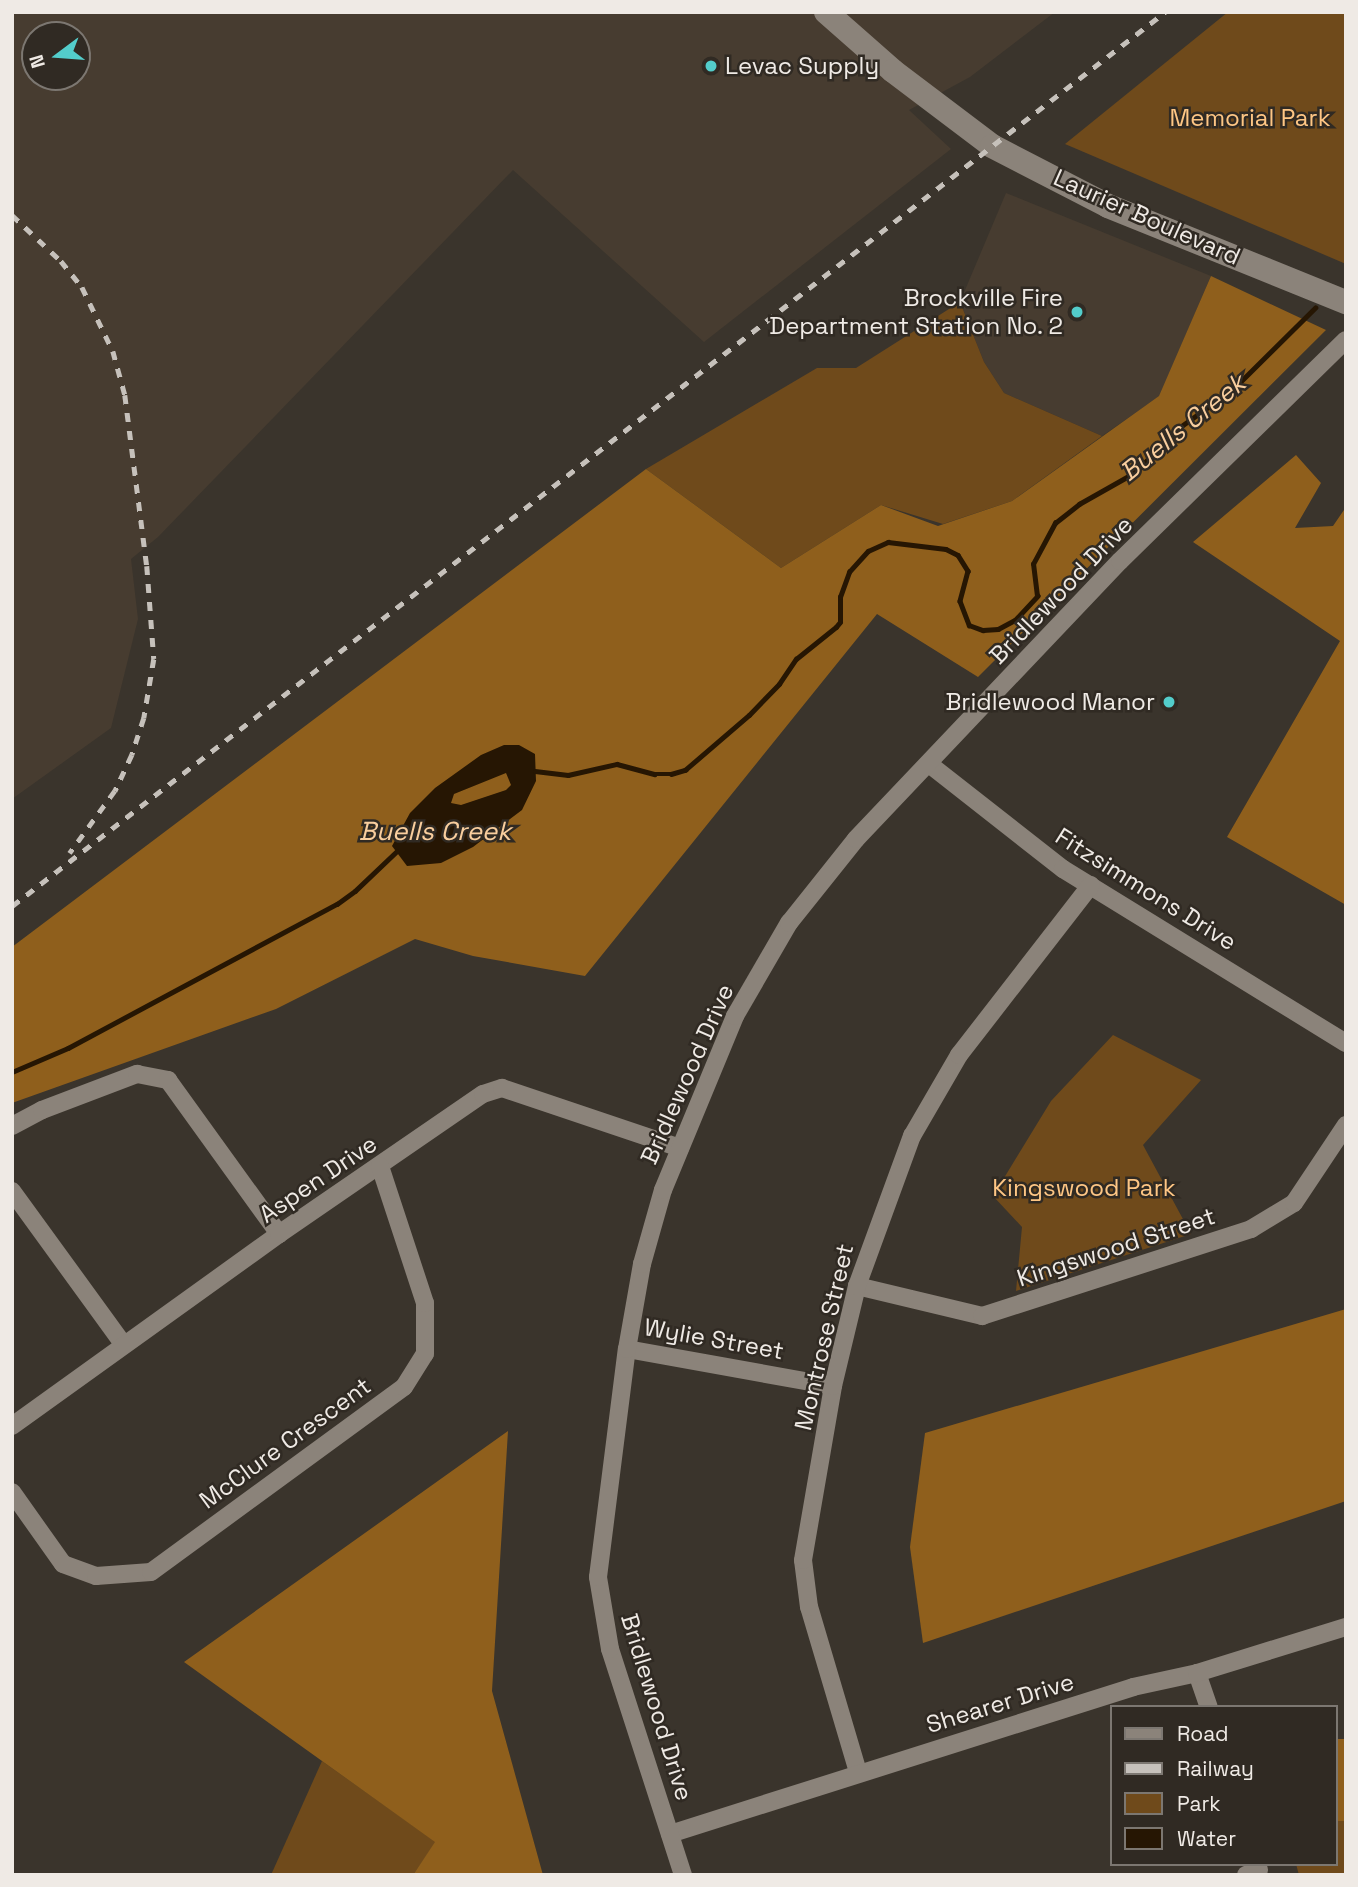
<!DOCTYPE html>
<html>
<head>
<meta charset="utf-8">
<style>
  body { margin:0 }
  #map { position:relative; width:1358px; height:1887px; overflow:hidden; background:#3a342c; font-family:"Space Grotesk",sans-serif }
  div>[style] { position:absolute }
  .built>* { inset:0; background:#473c30 }
  .green>* { inset:0; background:#6f4a1b }
  .forest>* { inset:0; background:#8f5f1c; transform-origin:0 0 }
  .water>* { inset:0; background:#261603 }
  .stream>* { height:4.5px; margin:-2.25px; padding:0 2.25px; transform-origin:2.25px; border-radius:2.25px; background:#261603 }
  .street>* { height:18px; margin:-9px; padding:0 9px; transform-origin:9px; border-radius:9px; background:#8b837a }
  .secondary>* { height:24px; margin:-12px; padding:0 12px; transform-origin:12px; border-radius:12px; background:#8b837a }
  .rail>* { height:4.5px; margin-top:-2.25px; transform-origin:0; background:repeating-linear-gradient(90deg,#c6c1bb 0 9px,transparent 0 18px) }
  .dots>* { width:19px; height:19px; translate:-50% -50%; box-sizing:border-box; border:4px solid #302a23; border-radius:50% }
  span { translate:-50% -50%; white-space:nowrap; text-align:center; line-height:1.15; -webkit-text-stroke:5px #302a23; paint-order:stroke }
  .poi-label { font-size:24px; color:#efeae5 }
  .left { translate:0 -50%; text-align:left }
  .right { translate:-100% -50%; text-align:right }
  .park-label { font-size:24px; color:#fec684 }
  .street-label { font-size:24px; color:#efeae5 }
  .water-label { font-size:26px; color:#f9ce9e; font-style:italic }
  .frame { position:absolute; inset:0; border:14px solid #efeae5; pointer-events:none }
  .legend { position:absolute; left:1110px; top:1705px; width:228px; height:161px; box-sizing:border-box; background:#302a23; border:2px solid #7c7771; margin:0; padding:9px 12px; list-style:none; font-size:21px; color:#efeae5 }
  .legend li { display:flex; align-items:center; gap:14px; height:35px }
  .legend b { width:35px; border:2px solid #7c7771 }
  .north { position:absolute; left:21px; top:21px; width:70px; height:70px; box-sizing:border-box; background:#302a23; border:2px solid #7c7771; border-radius:50%; rotate:254deg; font-size:19px; font-weight:700; line-height:28px; text-align:center; color:#efeae5 }
  .north::after { content:''; display:block; margin:auto; width:24px; height:32px; background:#53cdcb; clip-path:polygon(50% 0,100% 100%,50% 72%,0 100%) }
</style>
</head>
<body>
<div id="map">
  <div class="built">
    <div style="clip-path:polygon(evenodd,12px 12px,1055px 12px,970px 77px,909px 110px,951px 149px,704px 342px,513px 170px,158px 537px,131px 559px,138px 619px,111px 728px,12px 799px,12px 12px,35px 35px,77px 35px,77px 77px,35px 77px,35px 35px)"></div>
    <div style="clip-path:polygon(1006px 193px,1211px 276px,1160px 396px,1102px 436px,1004px 393px,984px 362px,960px 302px)"></div>
  </div>
  <div class="green">
    <div style="clip-path:polygon(1228px 12px,1346px 12px,1346px 264px,1065px 144px)"></div>
    <div style="clip-path:polygon(960px 302px,984px 362px,1004px 393px,1102px 436px,1012px 501px,943px 524px,881px 505px,781px 568px,646px 469px,817px 368px,856px 368px)"></div>
    <div style="clip-path:polygon(1113px 1035px,1201px 1080px,1143px 1145px,1191px 1234px,1016px 1291px,1022px 1227px,993px 1196px,1051px 1101px)"></div>
    <div style="clip-path:polygon(322px 1761px,436px 1842px,413px 1875px,271px 1875px)"></div>
    <div style="clip-path:polygon(1335px 1819px,1346px 1821px,1346px 1875px,1299px 1875px,1296px 1864px,1335px 1864px)"></div>
  </div>
  <div class="forest">
    <div style="clip-path:polygon(1211px 276px,1326px 330px,978px 677px,877px 614px,585px 976px,473px 956px,415px 939px,276px 1009px,12px 1103px,12px 947px,646px 469px,781px 568px,881px 505px,938px 526px,1012px 501px,1159px 396px)"></div>
    <div style="clip-path:polygon(1296px 455px,1321px 483px,1295px 528px,1333px 526px,1346px 507px,1346px 905px,1227px 837px,1340px 641px,1193px 542px)"></div>
    <div style="clip-path:polygon(1346px 1309px,1346px 1501px,923px 1643px,910px 1547px,925px 1433px)"></div>
    <div style="clip-path:polygon(508px 1431px,492px 1691px,543px 1875px,413px 1875px,435px 1842px,184px 1662px)"></div>
    <div style="left:1346px;top:1739px;width:82px;height:11px;rotate:90deg"></div>
  </div>
  <div class="water">
    <div style="clip-path:polygon(evenodd,504px 745px,519px 745px,535px 754px,536px 781px,522px 810px,473px 847px,441px 863px,407px 866px,392px 846px,410px 813px,435px 788px,481px 755px,504px 745px,506px 773px,511px 785px,506px 790px,461px 805px,451px 803px,454px 794px,506px 773px)"></div>
  </div>
  <div class="stream">
    <div style="left:535px;top:771px;width:33px;rotate:7deg"></div>
    <div style="left:568px;top:775px;width:50px;rotate:-12.7deg"></div>
    <div style="left:617px;top:764px;width:39px;rotate:15deg"></div>
    <div style="left:655px;top:774px;width:16px"></div>
    <div style="left:671px;top:774px;width:15px;rotate:-16deg"></div>
    <div style="left:685px;top:770px;width:84px;rotate:-40.7deg"></div>
    <div style="left:749px;top:715px;width:43px;rotate:-45.9deg"></div>
    <div style="left:779px;top:684px;width:30px;rotate:-56deg"></div>
    <div style="left:796px;top:659px;width:51px;rotate:-38.7deg"></div>
    <div style="left:836px;top:627px;width:6px;rotate:-51deg"></div>
    <div style="left:840px;top:622px;width:25px;rotate:-90deg"></div>
    <div style="left:840px;top:597px;width:27px;rotate:-70deg"></div>
    <div style="left:849px;top:572px;width:28px;rotate:-48deg"></div>
    <div style="left:868px;top:551px;width:22px;rotate:-24deg"></div>
    <div style="left:888px;top:542px;width:58px;rotate:6.9deg"></div>
    <div style="left:946px;top:549px;width:13px;rotate:27deg"></div>
    <div style="left:958px;top:555px;width:19px;rotate:58deg"></div>
    <div style="left:968px;top:571px;width:31px;rotate:105deg"></div>
    <div style="left:960px;top:601px;width:26px;rotate:69deg"></div>
    <div style="left:969px;top:625px;width:15px;rotate:20deg"></div>
    <div style="left:983px;top:630px;width:15px;rotate:-4deg"></div>
    <div style="left:998px;top:629px;width:19px;rotate:-28deg"></div>
    <div style="left:1015px;top:620px;width:33px;rotate:-47deg"></div>
    <div style="left:1037px;top:596px;width:32px;rotate:-97deg"></div>
    <div style="left:1033px;top:564px;width:47px;rotate:-61.8deg"></div>
    <div style="left:1055px;top:523px;width:31px;rotate:-38deg"></div>
    <div style="left:1079px;top:504px;width:63px;rotate:-29.4deg"></div>
    <div style="left:1134px;top:473px;width:65px;rotate:-45deg"></div>
    <div style="left:1180px;top:427px;width:64px;rotate:-35.4deg"></div>
    <div style="left:1232px;top:390px;width:117px;rotate:-44.7deg"></div>
    <div style="left:12px;top:1072px;width:61px;rotate:-23.2deg"></div>
    <div style="left:68px;top:1048px;width:305px;rotate:-28.2deg"></div>
    <div style="left:337px;top:904px;width:22px;rotate:-36deg"></div>
    <div style="left:355px;top:891px;width:57px;rotate:-43.6deg"></div>
  </div>
  <div class="street">
    <div style="left:929px;top:764px;width:170px;rotate:38.1deg"></div>
    <div style="left:1063px;top:869px;width:332px;rotate:31.6deg"></div>
    <div style="left:12px;top:1126px;width:34px;rotate:-28deg"></div>
    <div style="left:42px;top:1110px;width:102px;rotate:-20.8deg"></div>
    <div style="left:137px;top:1074px;width:32px;rotate:11deg"></div>
    <div style="left:168px;top:1080px;width:190px;rotate:54.2deg"></div>
    <div style="left:12px;top:1191px;width:190px;rotate:54deg"></div>
    <div style="left:857px;top:1286px;width:129px;rotate:13.5deg"></div>
    <div style="left:982px;top:1316px;width:283px;rotate:-17.9deg"></div>
    <div style="left:1251px;top:1229px;width:50px;rotate:-31.2deg"></div>
    <div style="left:1294px;top:1203px;width:94px;rotate:-56.3deg"></div>
    <div style="left:627px;top:1349px;width:209px;rotate:10.2deg"></div>
    <div style="left:12px;top:1426px;width:329px;rotate:-35.7deg"></div>
    <div style="left:279px;top:1234px;width:247px;rotate:-34.5deg"></div>
    <div style="left:483px;top:1094px;width:20px;rotate:-18deg"></div>
    <div style="left:502px;top:1088px;width:188px;rotate:18.6deg"></div>
    <div style="left:12px;top:1492px;width:88px;rotate:54.7deg"></div>
    <div style="left:63px;top:1564px;width:35px;rotate:20deg"></div>
    <div style="left:96px;top:1576px;width:55px;rotate:-4.2deg"></div>
    <div style="left:151px;top:1572px;width:313px;rotate:-36.2deg"></div>
    <div style="left:404px;top:1387px;width:39px;rotate:-58deg"></div>
    <div style="left:425px;top:1354px;width:51px;rotate:-90deg"></div>
    <div style="left:425px;top:1303px;width:144px;rotate:-108.2deg"></div>
    <div style="left:1197px;top:1673px;width:36px;rotate:71deg"></div>
    <div style="left:858px;top:1772px;width:172px;rotate:-106.5deg"></div>
    <div style="left:809px;top:1607px;width:47px;rotate:-97.3deg"></div>
    <div style="left:803px;top:1560px;width:177px;rotate:-80.2deg"></div>
    <div style="left:833px;top:1386px;width:103px;rotate:-76.5deg"></div>
    <div style="left:857px;top:1286px;width:160px;rotate:-69.9deg"></div>
    <div style="left:912px;top:1136px;width:94px;rotate:-59.9deg"></div>
    <div style="left:959px;top:1055px;width:215px;rotate:-52.2deg"></div>
    <div style="left:670px;top:1834px;width:486px;rotate:-17.6deg"></div>
    <div style="left:1133px;top:1687px;width:66px;rotate:-12.3deg"></div>
    <div style="left:1197px;top:1673px;width:156px;rotate:-17.2deg"></div>
    <div style="left:683px;top:1875px;width:237px;rotate:-107.9deg"></div>
    <div style="left:610px;top:1649px;width:73px;rotate:-99.5deg"></div>
    <div style="left:598px;top:1577px;width:230px;rotate:-82.8deg"></div>
    <div style="left:627px;top:1349px;width:86px;rotate:-80deg"></div>
    <div style="left:642px;top:1264px;width:77px;rotate:-74.2deg"></div>
    <div style="left:663px;top:1190px;width:188px;rotate:-67.5deg"></div>
    <div style="left:735px;top:1016px;width:108px;rotate:-59.9deg"></div>
    <div style="left:789px;top:923px;width:107px;rotate:-51.4deg"></div>
    <div style="left:856px;top:839px;width:383px;rotate:-46.5deg"></div>
    <div style="left:1120px;top:561px;width:316px;rotate:-44.4deg"></div>
    <div style="left:1246px;top:1875px;width:14px;rotate:-21deg"></div>
  </div>
  <div class="secondary">
    <div style="left:826px;top:12px;width:89px;rotate:41.4deg"></div>
    <div style="left:893px;top:71px;width:124px;rotate:37.1deg"></div>
    <div style="left:992px;top:146px;width:131px;rotate:27.3deg"></div>
    <div style="left:1108px;top:206px;width:257px;rotate:22deg"></div>
  </div>
  <div class="rail">
    <div style="left:12px;top:215px;width:67px;rotate:43.2deg"></div>
    <div style="left:61px;top:261px;width:33px;rotate:51deg"></div>
    <div style="left:82px;top:287px;width:71px;rotate:64.2deg"></div>
    <div style="left:113px;top:351px;width:46px;rotate:74.7deg"></div>
    <div style="left:125px;top:395px;width:172px;rotate:82.7deg"></div>
    <div style="left:147px;top:566px;width:93px;rotate:85.7deg"></div>
    <div style="left:154px;top:659px;width:60px;rotate:99.6deg"></div>
    <div style="left:144px;top:718px;width:39px;rotate:108deg"></div>
    <div style="left:132px;top:755px;width:40px;rotate:115deg"></div>
    <div style="left:115px;top:791px;width:77px;rotate:126deg"></div>
    <div style="left:12px;top:906px;width:1459px;rotate:-37.79deg"></div>
  </div>
  <div class="dots">
    <div style="left:711px;top:66px;background:#53cdcb"></div>
    <div style="left:1077px;top:312px;background:#53cdcb"></div>
    <div style="left:1169px;top:702px;background:#53cdcb"></div>
  </div>
  <div class="poi-label">
    <span class="left" style="left:725px;top:66px">Levac Supply</span>
    <span class="right" style="left:1063px;top:312px">Brockville Fire<br>Department Station No. 2</span>
    <span class="right" style="left:1155px;top:702px">Bridlewood Manor</span>
  </div>
  <div class="park-label">
    <span style="left:1250px;top:118px">Memorial Park</span>
    <span style="left:1084px;top:1188px">Kingswood Park</span>
  </div>
  <div class="street-label">
    <span style="left:1147px;top:217px;rotate:24deg">Laurier Boulevard</span>
    <span style="left:1061px;top:590px;rotate:-46deg">Bridlewood Drive</span>
    <span style="left:1146px;top:889px;rotate:32deg">Fitzsimmons Drive</span>
    <span style="left:687px;top:1074px;rotate:-66deg">Bridlewood Drive</span>
    <span style="left:318px;top:1179px;rotate:-34deg">Aspen Drive</span>
    <span style="left:1116px;top:1247px;rotate:-18deg">Kingswood Street</span>
    <span style="left:824px;top:1337px;rotate:-77deg">Montrose Street</span>
    <span style="left:714px;top:1339px;rotate:10deg">Wylie Street</span>
    <span style="left:285px;top:1443px;rotate:-36deg">McClure Crescent</span>
    <span style="left:1000px;top:1703px;rotate:-17deg">Shearer Drive</span>
    <span style="left:657px;top:1707px;rotate:73deg">Bridlewood Drive</span>
  </div>
  <div class="water-label">
    <span style="left:1183px;top:428px;rotate:-39deg">Buells Creek</span>
    <span style="left:435px;top:832px">Buells Creek</span>
  </div>
  <div class="frame"></div>
  <ul class="legend">
  <li><b style="height:9px;background:#8b837a"></b>Road</li>
  <li><b style="height:9px;background:#c6c1bb"></b>Railway</li>
  <li><b style="height:19px;background:#6f4a1b"></b>Park</li>
  <li><b style="height:19px;background:#261603"></b>Water</li>
  </ul>
  <div class="north">N</div>
</div>
</body>
</html>
